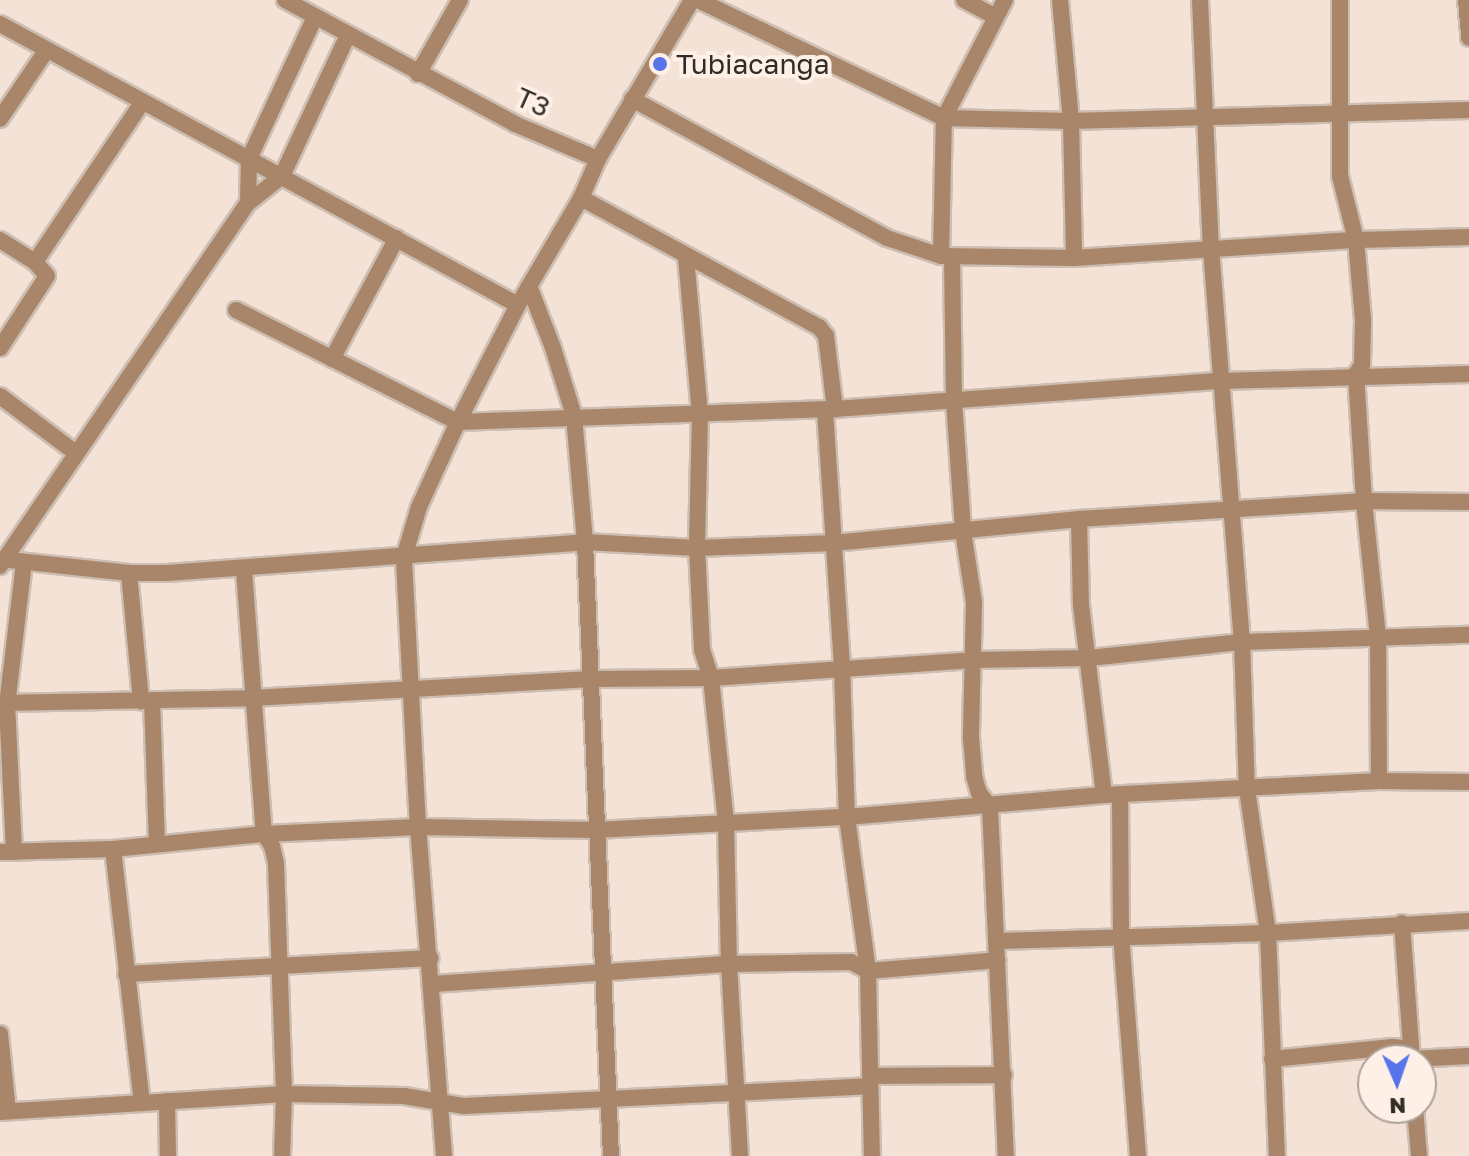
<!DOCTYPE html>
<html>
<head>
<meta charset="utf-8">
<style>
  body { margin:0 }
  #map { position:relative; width:1469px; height:1156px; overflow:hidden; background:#f3e2d5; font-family:"Golos Text",sans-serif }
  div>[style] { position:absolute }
  .roads { filter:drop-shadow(2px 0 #ccbeb2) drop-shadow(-2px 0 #ccbeb2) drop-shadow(0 2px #ccbeb2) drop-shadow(0 -2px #ccbeb2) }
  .minor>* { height:16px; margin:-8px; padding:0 8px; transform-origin:8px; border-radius:8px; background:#a98669 }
  .tertiary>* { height:16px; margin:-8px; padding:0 8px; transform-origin:8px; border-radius:8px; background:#a98669 }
  .dots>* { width:22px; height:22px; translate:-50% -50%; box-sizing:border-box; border:4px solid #fef0e6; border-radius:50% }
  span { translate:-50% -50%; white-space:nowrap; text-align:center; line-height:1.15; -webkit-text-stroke:8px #fef0e6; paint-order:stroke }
  .poi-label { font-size:28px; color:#322c27 }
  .left { translate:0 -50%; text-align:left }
  .street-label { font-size:28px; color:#322c27 }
  .north { position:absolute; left:1357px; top:1044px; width:80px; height:80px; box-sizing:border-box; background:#fef0e6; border:2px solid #aca29a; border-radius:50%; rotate:178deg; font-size:22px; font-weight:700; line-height:32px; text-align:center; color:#322c27 }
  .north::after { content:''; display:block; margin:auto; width:28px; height:36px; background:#5874ea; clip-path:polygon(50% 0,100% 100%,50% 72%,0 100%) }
</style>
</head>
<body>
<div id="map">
  <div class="roads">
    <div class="minor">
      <div style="left:698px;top:0;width:273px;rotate:25.6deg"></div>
      <div style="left:944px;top:118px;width:127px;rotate:1.4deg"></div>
      <div style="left:1071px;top:121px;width:398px;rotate:-1.6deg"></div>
      <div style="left:964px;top:0;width:36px;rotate:28deg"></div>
      <div style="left:1060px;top:0;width:121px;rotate:84.8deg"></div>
      <div style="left:1071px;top:121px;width:137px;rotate:88.7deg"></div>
      <div style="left:1200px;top:0;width:249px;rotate:87.5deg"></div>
      <div style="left:1211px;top:249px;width:394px;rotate:85.5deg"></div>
      <div style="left:1242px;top:642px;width:147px;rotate:88.1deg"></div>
      <div style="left:1247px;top:789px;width:146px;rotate:81.7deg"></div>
      <div style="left:1268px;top:933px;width:223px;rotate:87.7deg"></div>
      <div style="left:1340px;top:0;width:176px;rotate:90deg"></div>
      <div style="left:1340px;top:176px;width:66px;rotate:76deg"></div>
      <div style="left:1356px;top:240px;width:80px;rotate:85deg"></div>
      <div style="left:1363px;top:320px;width:45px;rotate:91.3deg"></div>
      <div style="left:1362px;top:365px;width:11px;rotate:124deg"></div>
      <div style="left:1356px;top:374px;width:127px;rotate:86.4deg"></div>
      <div style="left:1364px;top:501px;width:136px;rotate:84.1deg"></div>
      <div style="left:1378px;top:636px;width:145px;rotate:89.6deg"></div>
      <div style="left:1466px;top:0;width:38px;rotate:85deg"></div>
      <div style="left:0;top:24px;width:589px;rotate:28.48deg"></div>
      <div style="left:418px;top:74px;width:85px;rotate:-60.4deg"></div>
      <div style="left:632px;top:99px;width:290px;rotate:28.6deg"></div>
      <div style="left:887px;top:238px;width:57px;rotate:18.4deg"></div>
      <div style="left:941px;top:256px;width:133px;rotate:0.9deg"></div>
      <div style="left:1074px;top:258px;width:283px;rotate:-3.7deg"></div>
      <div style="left:1356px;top:240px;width:113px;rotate:-1.5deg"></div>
      <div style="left:0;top:119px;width:82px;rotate:-55.9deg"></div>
      <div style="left:581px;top:198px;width:271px;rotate:28.5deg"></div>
      <div style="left:819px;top:327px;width:11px;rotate:52deg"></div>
      <div style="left:826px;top:336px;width:74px;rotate:83deg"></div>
      <div style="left:248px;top:203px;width:44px;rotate:-88.7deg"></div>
      <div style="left:249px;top:159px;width:157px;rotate:-65.1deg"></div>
      <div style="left:0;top:240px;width:41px;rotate:32.2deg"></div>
      <div style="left:35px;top:262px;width:18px;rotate:49deg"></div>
      <div style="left:47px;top:276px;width:86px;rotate:123.1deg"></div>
      <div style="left:941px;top:256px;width:138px;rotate:-88.8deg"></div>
      <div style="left:944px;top:118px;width:133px;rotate:-62.7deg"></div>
      <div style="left:686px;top:257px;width:158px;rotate:84.9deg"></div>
      <div style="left:700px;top:414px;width:134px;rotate:91.3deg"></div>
      <div style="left:697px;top:548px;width:102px;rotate:87.2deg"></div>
      <div style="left:702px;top:650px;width:29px;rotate:72deg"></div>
      <div style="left:711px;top:678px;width:145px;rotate:84.1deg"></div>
      <div style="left:726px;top:822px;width:142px;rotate:88.8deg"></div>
      <div style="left:729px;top:964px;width:192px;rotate:86.7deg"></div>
      <div style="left:952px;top:258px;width:143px;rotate:89.2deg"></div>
      <div style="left:954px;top:401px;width:130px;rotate:86deg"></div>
      <div style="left:963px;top:531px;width:72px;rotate:81.2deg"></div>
      <div style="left:974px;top:602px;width:136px;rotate:91.3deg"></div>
      <div style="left:971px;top:738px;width:38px;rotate:85deg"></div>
      <div style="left:974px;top:776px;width:18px;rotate:74deg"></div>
      <div style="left:979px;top:793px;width:18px;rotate:52deg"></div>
      <div style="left:990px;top:807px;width:349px;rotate:87.4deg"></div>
      <div style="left:35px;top:262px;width:190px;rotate:-56.1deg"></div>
      <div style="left:529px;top:286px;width:66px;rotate:68.8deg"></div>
      <div style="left:553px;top:348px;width:71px;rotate:72.8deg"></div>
      <div style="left:574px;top:416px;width:126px;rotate:85deg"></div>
      <div style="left:585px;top:542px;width:615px;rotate:87.58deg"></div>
      <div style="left:236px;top:310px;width:249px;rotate:26.8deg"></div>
      <div style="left:458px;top:422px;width:377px;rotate:-2deg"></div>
      <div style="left:835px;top:409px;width:386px;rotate:-4.2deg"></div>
      <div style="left:1220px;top:381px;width:249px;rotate:-1.6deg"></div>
      <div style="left:332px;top:359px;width:137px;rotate:-61.8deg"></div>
      <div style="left:0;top:396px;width:95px;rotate:36.9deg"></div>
      <div style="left:825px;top:410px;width:259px;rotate:86.2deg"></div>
      <div style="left:842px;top:668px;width:149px;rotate:88.1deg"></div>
      <div style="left:847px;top:817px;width:155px;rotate:82.2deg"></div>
      <div style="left:868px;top:971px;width:185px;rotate:88.8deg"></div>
      <div style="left:1079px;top:519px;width:86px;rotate:88.7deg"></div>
      <div style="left:1081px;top:605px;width:191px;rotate:83.1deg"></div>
      <div style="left:0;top:559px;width:130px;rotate:6.2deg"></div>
      <div style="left:129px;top:573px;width:38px"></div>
      <div style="left:167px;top:573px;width:419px;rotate:-4.2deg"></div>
      <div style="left:585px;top:542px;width:112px;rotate:3.1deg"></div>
      <div style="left:697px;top:548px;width:137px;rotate:-2.1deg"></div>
      <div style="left:834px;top:543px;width:246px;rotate:-5.6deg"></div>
      <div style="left:1079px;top:519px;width:286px;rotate:-3.6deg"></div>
      <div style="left:1364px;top:501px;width:105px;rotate:0.5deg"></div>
      <div style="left:0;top:566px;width:440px;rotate:-55.7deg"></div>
      <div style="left:248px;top:203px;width:43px;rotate:-38.5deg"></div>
      <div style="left:282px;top:176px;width:156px;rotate:-64.9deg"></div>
      <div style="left:244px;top:570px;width:265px;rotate:85.7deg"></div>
      <div style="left:264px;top:834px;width:14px;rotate:56deg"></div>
      <div style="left:272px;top:846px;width:18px;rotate:77deg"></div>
      <div style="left:276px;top:864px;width:230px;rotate:88deg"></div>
      <div style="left:284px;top:1094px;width:62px;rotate:91.8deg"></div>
      <div style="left:129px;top:573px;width:129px;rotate:84.6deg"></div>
      <div style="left:152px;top:701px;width:143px;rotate:88deg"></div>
      <div style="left:0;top:703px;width:252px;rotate:-1.1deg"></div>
      <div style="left:252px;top:698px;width:340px;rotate:-3.2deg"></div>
      <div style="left:591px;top:679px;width:120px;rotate:-0.5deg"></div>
      <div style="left:711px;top:678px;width:263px;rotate:-3.9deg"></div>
      <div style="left:973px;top:660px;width:116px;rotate:-1deg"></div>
      <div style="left:1089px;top:658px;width:154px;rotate:-6deg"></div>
      <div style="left:1242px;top:642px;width:227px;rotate:-1.8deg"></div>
      <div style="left:1120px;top:795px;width:140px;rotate:89.6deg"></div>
      <div style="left:1121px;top:935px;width:222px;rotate:85.6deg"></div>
      <div style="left:113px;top:849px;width:256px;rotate:83.5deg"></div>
      <div style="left:0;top:852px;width:113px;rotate:-1.5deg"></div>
      <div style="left:113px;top:849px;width:152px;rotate:-5.7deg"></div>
      <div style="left:264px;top:834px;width:154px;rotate:-2.6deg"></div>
      <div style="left:418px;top:827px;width:178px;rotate:1deg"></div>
      <div style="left:596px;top:830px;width:251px;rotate:-3deg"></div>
      <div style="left:847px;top:817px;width:258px;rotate:-4.9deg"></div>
      <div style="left:1104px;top:795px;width:275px;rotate:-2.9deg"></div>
      <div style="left:1379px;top:781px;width:90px;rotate:0.6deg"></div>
      <div style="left:14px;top:852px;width:147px;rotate:-92.7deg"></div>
      <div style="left:7px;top:705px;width:143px;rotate:-83.2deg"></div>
      <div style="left:1402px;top:923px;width:135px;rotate:85.8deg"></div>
      <div style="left:998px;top:941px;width:270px;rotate:-1.7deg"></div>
      <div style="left:1268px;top:933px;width:201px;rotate:-3.4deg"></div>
      <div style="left:126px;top:974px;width:305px;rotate:-3deg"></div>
      <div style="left:433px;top:984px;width:297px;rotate:-3.9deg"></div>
      <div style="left:729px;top:964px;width:122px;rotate:-0.9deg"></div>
      <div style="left:851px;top:962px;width:19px;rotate:28deg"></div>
      <div style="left:868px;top:971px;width:130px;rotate:-4.8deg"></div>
      <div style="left:0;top:1034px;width:77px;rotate:84.1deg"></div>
      <div style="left:1272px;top:1059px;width:121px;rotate:-5.7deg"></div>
      <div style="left:1392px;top:1047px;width:12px;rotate:5deg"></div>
      <div style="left:1404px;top:1048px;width:14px;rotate:54deg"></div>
      <div style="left:1412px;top:1059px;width:57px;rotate:-3deg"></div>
      <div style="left:871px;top:1076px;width:133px;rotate:-0.4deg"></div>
      <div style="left:167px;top:1101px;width:55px;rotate:89deg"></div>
      <div style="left:1415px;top:1108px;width:48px;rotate:85.2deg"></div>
      <div style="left:0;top:1112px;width:285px;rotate:-3.6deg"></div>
      <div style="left:284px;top:1094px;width:120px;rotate:1deg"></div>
      <div style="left:404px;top:1096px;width:61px;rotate:9.5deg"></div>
      <div style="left:464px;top:1106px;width:405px;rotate:-2.8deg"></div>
      <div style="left:444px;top:1156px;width:330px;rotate:-94.5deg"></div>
      <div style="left:418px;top:827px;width:270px;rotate:-93deg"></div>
      <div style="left:404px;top:557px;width:52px;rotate:-73.3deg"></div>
      <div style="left:419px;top:507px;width:94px;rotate:-65.4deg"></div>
      <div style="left:458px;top:422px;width:131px;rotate:-62.9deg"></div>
      <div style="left:518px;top:305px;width:124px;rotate:-59.5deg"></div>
      <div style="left:581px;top:198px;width:43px;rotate:-66.4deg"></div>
    </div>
    <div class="tertiary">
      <div style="left:285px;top:0;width:261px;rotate:28.3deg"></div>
      <div style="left:515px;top:124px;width:90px;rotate:22.9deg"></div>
      <div style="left:598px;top:159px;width:185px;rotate:-59.4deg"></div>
    </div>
  </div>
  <div class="dots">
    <div style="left:660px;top:64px;background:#5874ea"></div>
  </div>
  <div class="poi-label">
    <span class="left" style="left:676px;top:64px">Tubiacanga</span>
  </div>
  <div class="street-label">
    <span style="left:533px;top:102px;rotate:24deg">T3</span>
  </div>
  <div class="north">N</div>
</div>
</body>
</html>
